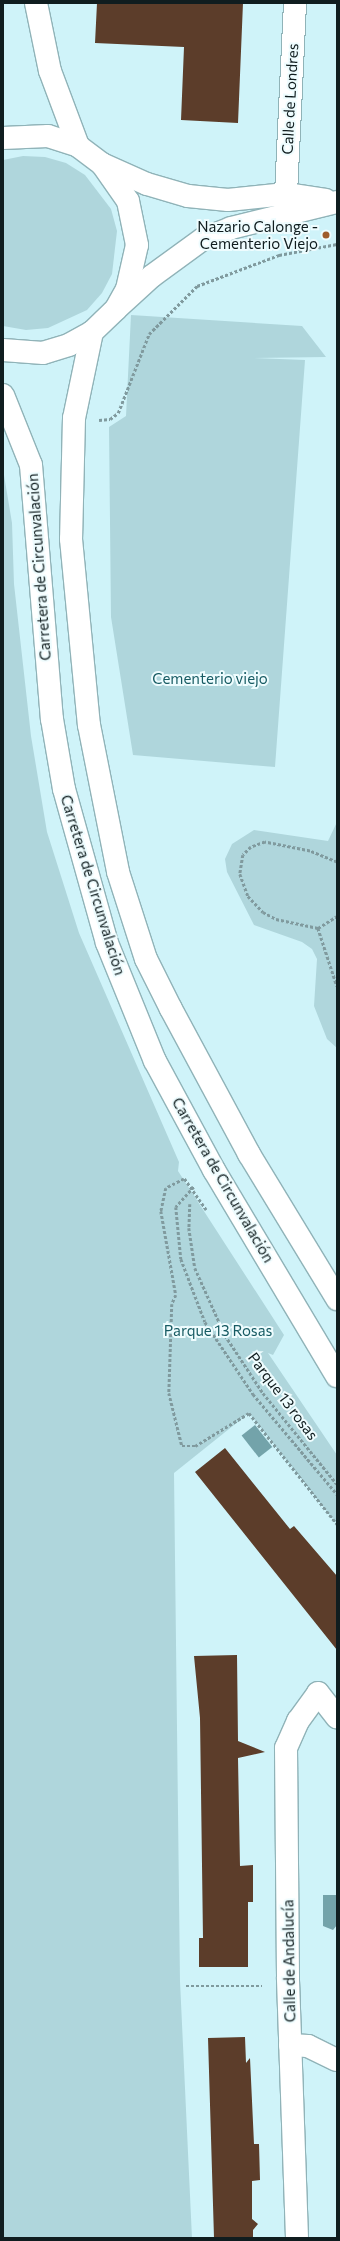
<!DOCTYPE html>
<html>
<head>
<meta charset="utf-8">
<style>
  body { margin:0 }
  #map { position:relative; width:340px; height:2241px; overflow:hidden; background:#cff3f9; font-family:Commissioner,sans-serif }
  div>[style] { position:absolute }
  .green>* { inset:0; background:#afd6dc }
  .water>* { inset:0; background:#73a3aa; transform-origin:0 0 }
  .building>* { inset:0; background:#5c3d2a }
  .path>* { height:2.5px; margin-top:-1.25px; transform-origin:0; background:repeating-linear-gradient(90deg,#809a9e 0 3px,transparent 0 5px) }
  .roads { filter:drop-shadow(1px 0 #90b3b8) drop-shadow(-1px 0 #90b3b8) drop-shadow(0 1px #90b3b8) drop-shadow(0 -1px #90b3b8) }
  .street>* { height:22px; margin:-11px; padding:0 11px; transform-origin:11px; border-radius:11px; background:#fff }
  .secondary>* { height:22px; margin:-11px; padding:0 11px; transform-origin:11px; border-radius:11px; background:#fff }
  .dots>* { width:11px; height:11px; translate:-50% -50%; box-sizing:border-box; border:2px solid #eefcfe; border-radius:50% }
  span { translate:-50% -50%; white-space:nowrap; text-align:center; line-height:1.15; -webkit-text-stroke:4px #eefcfe; paint-order:stroke }
  .street-label { font-size:15px; color:#101d1f }
  .poi-label { font-size:15px; color:#101d1f }
  .right { translate:-100% -50%; text-align:right }
  .park-label { font-size:15px; color:#175b63 }
  .frame { position:absolute; inset:0; border:4px solid #101d1f; pointer-events:none }
</style>
</head>
<body>
<div id="map">
  <div class="green">
    <div style="clip-path:polygon(23px 156px,45px 157px,66px 163px,85px 175px,111px 209px,117px 231px,112px 274px,102px 293px,87px 310px,48px 328px,26px 330px,3px 326px,3px 160px)"></div>
    <div style="clip-path:polygon(131px 315px,302px 326px,326px 357px,254px 358px,305px 360px,275px 767px,133px 755px,111px 617px,109px 427px,126px 416px)"></div>
    <div style="clip-path:polygon(3px 469px,12px 523px,14px 584px,31px 736px,47px 832px,79px 933px,179px 1162px,178px 1171px,284px 1335px,273px 1355px,268px 1353px,337px 1455px,337px 1524px,249px 1413px,174px 1473px,180px 1981px,192px 2238px,3px 2238px)"></div>
    <div style="clip-path:polygon(337px 822px,337px 1048px,327px 1039px,314px 1006px,317px 959px,312px 949px,302px 942px,254px 925px,227px 872px,225px 859px,232px 844px,254px 830px,328px 841px)"></div>
  </div>
  <div class="water">
    <div style="left:255px;top:1425px;width:28px;height:17px;rotate:52deg"></div>
    <div style="clip-path:polygon(323px 1895px,337px 1895px,337px 1925px,333px 1930px,323px 1926px)"></div>
  </div>
  <div class="building">
    <div style="clip-path:polygon(97px 3px,243px 3px,238px 123px,181px 120px,184px 47px,95px 43px)"></div>
    <div style="clip-path:polygon(225px 1448px,290px 1529px,294px 1526px,337px 1576px,337px 1650px,195px 1472px)"></div>
    <div style="clip-path:polygon(237px 1655px,238px 1741px,265px 1752px,238px 1758px,240px 1866px,253px 1865px,253px 1902px,248px 1902px,248px 1967px,199px 1967px,199px 1938px,203px 1938px,200px 1718px,194px 1656px)"></div>
    <div style="clip-path:polygon(245px 2037px,246px 2063px,250px 2058px,254px 2144px,259px 2144px,260px 2180px,252px 2181px,252px 2219px,258px 2224px,253px 2230px,253px 2238px,214px 2238px,208px 2038px)"></div>
  </div>
  <div class="path">
    <div style="left:99px;top:420px;width:11px;rotate:-5deg"></div>
    <div style="left:110px;top:419px;width:10px;rotate:-37deg"></div>
    <div style="left:118px;top:413px;width:85px;rotate:-68.6deg"></div>
    <div style="left:149px;top:334px;width:68px;rotate:-45deg"></div>
    <div style="left:197px;top:286px;width:88px;rotate:-20.7deg"></div>
    <div style="left:279px;top:255px;width:59px;rotate:-10.7deg"></div>
    <div style="left:337px;top:862px;width:29px;rotate:-158deg"></div>
    <div style="left:310px;top:851px;width:46px;rotate:-168.7deg"></div>
    <div style="left:265px;top:842px;width:15px;rotate:160deg"></div>
    <div style="left:251px;top:847px;width:11px;rotate:135deg"></div>
    <div style="left:243px;top:855px;width:19px;rotate:99deg"></div>
    <div style="left:240px;top:874px;width:23px;rotate:70deg"></div>
    <div style="left:248px;top:896px;width:22px;rotate:47deg"></div>
    <div style="left:263px;top:912px;width:15px;rotate:28deg"></div>
    <div style="left:276px;top:919px;width:43px;rotate:12.1deg"></div>
    <div style="left:318px;top:928px;width:22px;rotate:-32deg"></div>
    <div style="left:318px;top:928px;width:61px;rotate:71.9deg"></div>
    <div style="left:194px;top:1187px;width:27px;rotate:132deg"></div>
    <div style="left:176px;top:1207px;width:52px;rotate:84.5deg"></div>
    <div style="left:181px;top:1259px;width:67px;rotate:69.1deg"></div>
    <div style="left:205px;top:1322px;width:87px;rotate:56.3deg"></div>
    <div style="left:253px;top:1394px;width:131px;rotate:50deg"></div>
    <div style="left:190px;top:1204px;width:24px;rotate:92deg"></div>
    <div style="left:189px;top:1228px;width:40px;rotate:81.5deg"></div>
    <div style="left:195px;top:1268px;width:73px;rotate:65.9deg"></div>
    <div style="left:225px;top:1335px;width:69px;rotate:56.8deg"></div>
    <div style="left:263px;top:1393px;width:117px;rotate:50.9deg"></div>
    <div style="left:206px;top:1210px;width:38px;rotate:-125deg"></div>
    <div style="left:184px;top:1179px;width:20px;rotate:153deg"></div>
    <div style="left:166px;top:1188px;width:24px;rotate:102deg"></div>
    <div style="left:161px;top:1211px;width:85px;rotate:79.9deg"></div>
    <div style="left:176px;top:1295px;width:10px;rotate:114deg"></div>
    <div style="left:172px;top:1304px;width:89px;rotate:91.9deg"></div>
    <div style="left:169px;top:1393px;width:55px;rotate:76.2deg"></div>
    <div style="left:182px;top:1446px;width:13px"></div>
    <div style="left:195px;top:1446px;width:63px;rotate:-31.4deg"></div>
    <div style="left:249px;top:1413px;width:142px;rotate:51.6deg"></div>
    <div style="left:186px;top:1986px;width:76px"></div>
  </div>
  <div class="roads">
    <div class="street">
      <div style="left:102px;top:164px;width:49px;rotate:24deg"></div>
      <div style="left:147px;top:184px;width:43px;rotate:16.3deg"></div>
      <div style="left:188px;top:196px;width:40px;rotate:5.7deg"></div>
      <div style="left:228px;top:200px;width:58px;rotate:-5.9deg"></div>
      <div style="left:286px;top:194px;width:40px;rotate:8.5deg"></div>
      <div style="left:286px;top:194px;width:191px;rotate:-87.3deg"></div>
      <div style="left:116px;top:309px;width:49px;rotate:-42.5deg"></div>
      <div style="left:152px;top:276px;width:63px;rotate:-36deg"></div>
      <div style="left:203px;top:239px;width:30px;rotate:-21deg"></div>
      <div style="left:231px;top:228px;width:109px;rotate:-13.8deg"></div>
      <div style="left:290px;top:2045px;width:18px;rotate:3deg"></div>
      <div style="left:308px;top:2046px;width:32px;rotate:26deg"></div>
      <div style="left:297px;top:2238px;width:261px;rotate:-92deg"></div>
      <div style="left:288px;top:1977px;width:229px;rotate:-90.5deg"></div>
      <div style="left:286px;top:1748px;width:30px;rotate:-66deg"></div>
      <div style="left:298px;top:1721px;width:34px;rotate:-54deg"></div>
      <div style="left:318px;top:1693px;width:31px;rotate:52deg"></div>
    </div>
    <div class="secondary">
      <div style="left:36px;top:3px;width:69px;rotate:78.4deg"></div>
      <div style="left:50px;top:71px;width:80px;rotate:69.5deg"></div>
      <div style="left:3px;top:138px;width:45px;rotate:-2.5deg"></div>
      <div style="left:48px;top:136px;width:32px;rotate:18deg"></div>
      <div style="left:78px;top:146px;width:30px;rotate:37deg"></div>
      <div style="left:102px;top:164px;width:45px;rotate:54.9deg"></div>
      <div style="left:128px;top:201px;width:45px;rotate:78.4deg"></div>
      <div style="left:137px;top:245px;width:45px;rotate:102.8deg"></div>
      <div style="left:127px;top:289px;width:23px;rotate:119deg"></div>
      <div style="left:116px;top:309px;width:33px;rotate:136deg"></div>
      <div style="left:92px;top:332px;width:26px;rotate:151deg"></div>
      <div style="left:69px;top:345px;width:27px;rotate:163deg"></div>
      <div style="left:43px;top:353px;width:40px;rotate:-175.7deg"></div>
      <div style="left:92px;top:332px;width:88px;rotate:101.8deg"></div>
      <div style="left:74px;top:418px;width:121px;rotate:91.4deg"></div>
      <div style="left:71px;top:539px;width:187px;rotate:84.5deg"></div>
      <div style="left:89px;top:725px;width:150px;rotate:78.8deg"></div>
      <div style="left:118px;top:872px;width:91px;rotate:72.2deg"></div>
      <div style="left:146px;top:959px;width:56px;rotate:63.4deg"></div>
      <div style="left:171px;top:1009px;width:165px;rotate:61.7deg"></div>
      <div style="left:249px;top:1154px;width:170px;rotate:58.7deg"></div>
      <div style="left:3px;top:395px;width:75px;rotate:68.2deg"></div>
      <div style="left:31px;top:465px;width:255px;rotate:85.3deg"></div>
      <div style="left:52px;top:719px;width:71px;rotate:80.3deg"></div>
      <div style="left:64px;top:789px;width:160px;rotate:74.4deg"></div>
      <div style="left:107px;top:943px;width:127px;rotate:67.9deg"></div>
      <div style="left:155px;top:1061px;width:124px;rotate:61.6deg"></div>
      <div style="left:214px;top:1170px;width:240px;rotate:59.2deg"></div>
    </div>
  </div>
  <div class="dots">
    <div style="left:326px;top:235px;background:#9f5c2c"></div>
  </div>
  <div class="street-label">
    <span style="left:290px;top:99px;rotate:-87deg">Calle de Londres</span>
    <span style="left:39px;top:567px;rotate:-94deg">Carretera de Circunvalación</span>
    <span style="left:93px;top:885px;rotate:73deg">Carretera de Circunvalación</span>
    <span style="left:223px;top:1180px;rotate:60deg">Carretera de Circunvalación</span>
    <span style="left:283px;top:1396px;rotate:53deg">Parque 13 rosas</span>
    <span style="left:289px;top:1961px;rotate:-91deg">Calle de Andalucía</span>
  </div>
  <div class="poi-label">
    <span class="right" style="left:318px;top:235px">Nazario Calonge -<br>Cementerio Viejo</span>
  </div>
  <div class="park-label">
    <span style="left:210px;top:679px">Cementerio viejo</span>
    <span style="left:218px;top:1331px">Parque 13 Rosas</span>
  </div>
  <div class="frame"></div>
</div>
</body>
</html>
